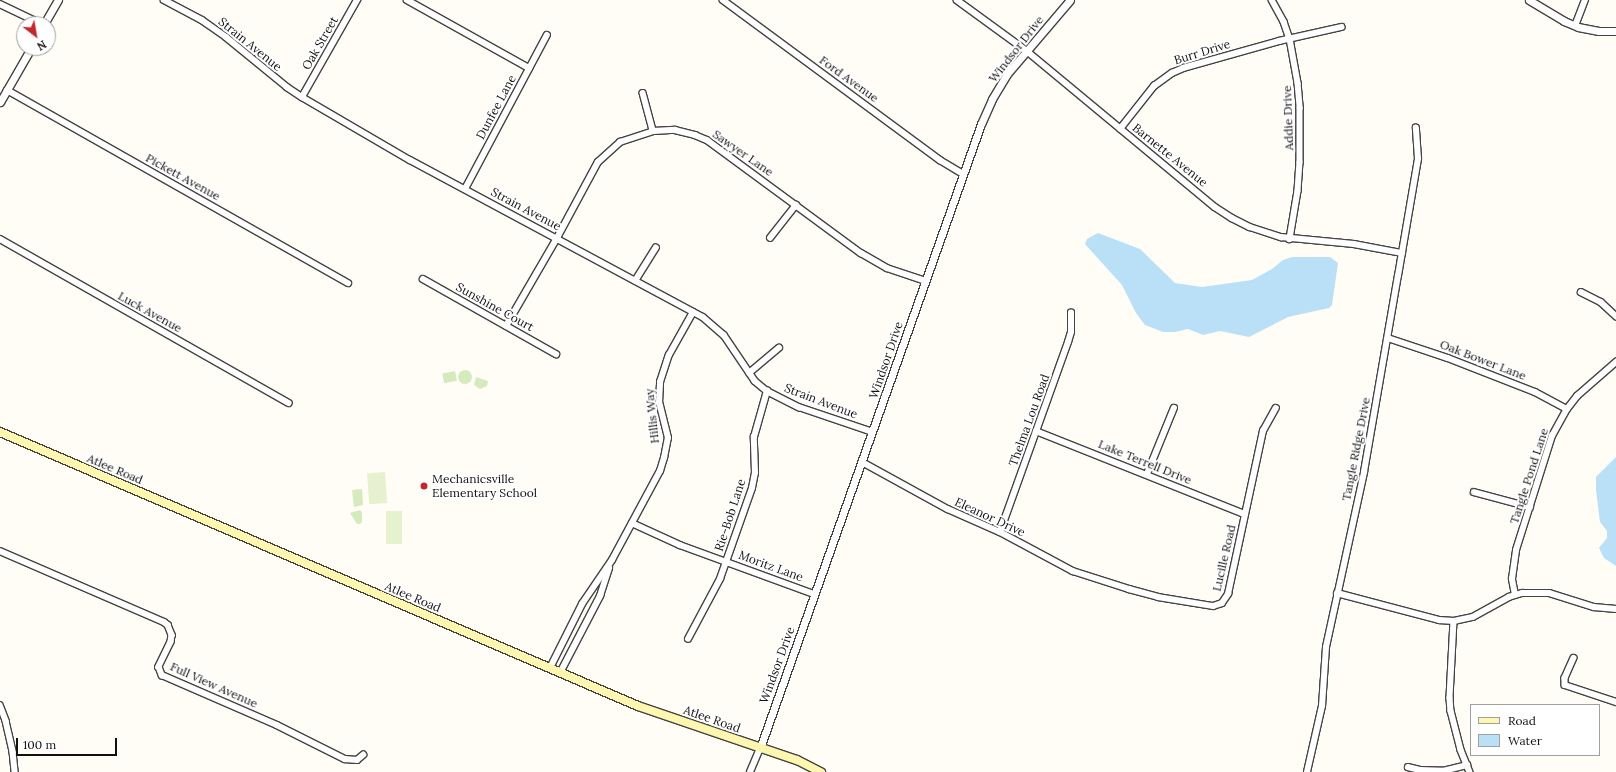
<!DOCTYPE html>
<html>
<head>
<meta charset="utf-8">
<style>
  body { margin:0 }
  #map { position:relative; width:1616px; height:772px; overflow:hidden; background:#fffdf5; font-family:Lora,serif }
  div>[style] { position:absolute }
  .green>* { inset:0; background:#d5ebbd; transform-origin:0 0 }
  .round { border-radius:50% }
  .pitch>* { inset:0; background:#e6f2cf; transform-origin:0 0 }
  .water>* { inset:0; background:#b9e0f7 }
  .roads { filter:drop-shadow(1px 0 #444) drop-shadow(-1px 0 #444) drop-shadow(0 1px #444) drop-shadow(0 -1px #444) }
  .minor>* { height:5.5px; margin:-2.75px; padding:0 2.75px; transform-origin:2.75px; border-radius:2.75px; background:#fff }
  .tertiary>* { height:7px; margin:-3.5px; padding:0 3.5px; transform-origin:3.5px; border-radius:3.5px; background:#fff }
  .secondary>* { height:8px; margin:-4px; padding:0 4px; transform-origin:4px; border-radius:4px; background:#fff6b0 }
  .dots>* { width:11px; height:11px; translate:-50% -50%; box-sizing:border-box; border:2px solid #fff; border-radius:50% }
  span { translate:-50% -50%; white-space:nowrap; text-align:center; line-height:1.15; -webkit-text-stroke:4px #fff; paint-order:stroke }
  .street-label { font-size:12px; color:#111 }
  .poi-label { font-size:12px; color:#111 }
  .left { translate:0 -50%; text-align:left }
  .legend { position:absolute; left:1470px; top:704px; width:130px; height:52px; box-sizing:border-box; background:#fff; border:1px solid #a0a0a0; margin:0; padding:5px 7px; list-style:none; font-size:12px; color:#111 }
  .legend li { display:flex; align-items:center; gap:8px; height:20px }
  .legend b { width:20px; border:1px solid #a0a0a0 }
  .north { position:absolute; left:16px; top:16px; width:40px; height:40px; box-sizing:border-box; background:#fff; border:1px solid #a0a0a0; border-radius:50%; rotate:149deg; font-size:11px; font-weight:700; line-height:16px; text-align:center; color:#111 }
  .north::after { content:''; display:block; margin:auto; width:14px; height:18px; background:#c4262e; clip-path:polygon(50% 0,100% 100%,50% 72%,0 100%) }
  .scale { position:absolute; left:16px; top:738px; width:101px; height:18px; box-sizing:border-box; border:2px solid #111; border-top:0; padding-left:5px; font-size:12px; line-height:14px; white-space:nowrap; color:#111; -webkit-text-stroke:3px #fff; paint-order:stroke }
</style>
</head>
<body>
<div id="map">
  <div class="green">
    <div class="round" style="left:458px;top:370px;width:14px;height:14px"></div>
    <div style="left:455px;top:371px;width:10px;height:13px;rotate:79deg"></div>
    <div style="clip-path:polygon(476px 377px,488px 381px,487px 386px,480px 389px,474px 385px)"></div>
    <div style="clip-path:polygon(362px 489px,363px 505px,354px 507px,352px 490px)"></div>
    <div style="clip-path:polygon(360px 510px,362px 512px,362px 522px,360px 524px,357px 524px,350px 513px)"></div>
  </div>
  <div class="pitch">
    <div style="left:385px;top:472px;width:31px;height:18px;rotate:86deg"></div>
    <div style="left:386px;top:511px;width:16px;height:33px"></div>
  </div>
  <div class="water">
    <div style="clip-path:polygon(1098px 233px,1140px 249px,1175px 283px,1202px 287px,1252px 280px,1272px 269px,1283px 260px,1292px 257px,1330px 257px,1338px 263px,1332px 305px,1329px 308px,1288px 317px,1249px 337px,1220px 331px,1203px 335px,1188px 329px,1175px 332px,1163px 332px,1145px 325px,1136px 313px,1122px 285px,1085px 244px,1087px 239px)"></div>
    <div style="clip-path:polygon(1616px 457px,1616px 566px,1604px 558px,1599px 548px,1607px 538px,1607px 531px,1600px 522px,1596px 490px,1596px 477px)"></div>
  </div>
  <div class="roads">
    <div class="minor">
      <div style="left:164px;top:0;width:43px;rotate:27.8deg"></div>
      <div style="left:202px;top:20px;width:29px;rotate:35deg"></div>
      <div style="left:226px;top:37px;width:79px;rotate:39.3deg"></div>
      <div style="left:287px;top:87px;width:18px;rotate:34deg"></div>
      <div style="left:302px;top:97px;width:125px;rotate:30.3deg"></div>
      <div style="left:410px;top:160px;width:332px;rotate:28.2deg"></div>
      <div style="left:703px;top:317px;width:28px;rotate:41deg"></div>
      <div style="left:724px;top:335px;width:55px;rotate:56deg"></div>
      <div style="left:755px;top:381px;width:16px;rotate:40deg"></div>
      <div style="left:767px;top:391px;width:36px;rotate:27deg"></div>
      <div style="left:799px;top:407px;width:78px;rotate:18.7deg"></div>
      <div style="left:407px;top:0;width:140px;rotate:29.1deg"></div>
      <div style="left:723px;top:0;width:270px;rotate:36.4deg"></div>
      <div style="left:940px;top:160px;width:27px;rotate:31deg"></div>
      <div style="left:957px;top:0;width:87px;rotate:36.1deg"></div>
      <div style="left:1027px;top:51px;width:244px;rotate:39.7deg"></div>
      <div style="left:1215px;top:207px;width:20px;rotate:33deg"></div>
      <div style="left:1232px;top:218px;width:20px;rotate:27deg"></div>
      <div style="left:1250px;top:227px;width:33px;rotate:18deg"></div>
      <div style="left:1281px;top:237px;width:73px;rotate:5.5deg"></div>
      <div style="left:1354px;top:244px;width:49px;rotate:10.6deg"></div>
      <div style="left:1272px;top:0;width:25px;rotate:61deg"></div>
      <div style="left:1284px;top:22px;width:18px;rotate:71deg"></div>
      <div style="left:1290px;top:39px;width:45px;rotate:79.7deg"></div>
      <div style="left:1298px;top:83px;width:25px;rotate:85deg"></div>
      <div style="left:1300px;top:108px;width:54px;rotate:90deg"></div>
      <div style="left:1300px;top:162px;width:29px;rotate:94deg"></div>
      <div style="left:1298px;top:191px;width:49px;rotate:99.5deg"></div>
      <div style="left:0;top:4px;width:47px;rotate:25.5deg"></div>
      <div style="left:1575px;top:26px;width:28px;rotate:-69deg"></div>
      <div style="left:7px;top:90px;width:392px;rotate:29.5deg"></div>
      <div style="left:643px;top:93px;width:39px;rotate:75deg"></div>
      <div style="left:302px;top:97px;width:112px;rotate:-60.4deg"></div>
      <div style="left:1120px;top:129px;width:55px;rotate:-51.7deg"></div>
      <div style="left:1154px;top:86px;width:22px;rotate:-36deg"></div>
      <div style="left:1172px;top:73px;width:12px;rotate:-24deg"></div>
      <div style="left:1183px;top:68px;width:100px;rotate:-15.7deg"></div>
      <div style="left:1279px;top:41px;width:64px;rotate:-12.7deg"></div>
      <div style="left:465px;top:189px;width:174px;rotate:-62deg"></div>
      <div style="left:770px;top:238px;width:42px;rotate:-51.8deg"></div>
      <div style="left:0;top:239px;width:332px;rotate:29.6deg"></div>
      <div style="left:423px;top:279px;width:153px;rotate:29.4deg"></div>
      <div style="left:635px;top:281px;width:39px;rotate:-58deg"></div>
      <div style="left:1581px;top:292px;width:22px;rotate:27deg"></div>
      <div style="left:1601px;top:302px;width:21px;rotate:43deg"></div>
      <div style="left:506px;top:326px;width:102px;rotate:-59.9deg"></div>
      <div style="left:557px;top:238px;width:86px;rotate:-61.7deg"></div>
      <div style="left:598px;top:162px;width:30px;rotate:-42deg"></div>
      <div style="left:620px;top:142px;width:35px;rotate:-18deg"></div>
      <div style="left:653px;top:131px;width:22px;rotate:-3deg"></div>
      <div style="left:675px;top:130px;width:21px;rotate:14deg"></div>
      <div style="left:695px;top:135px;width:13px;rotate:23deg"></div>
      <div style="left:707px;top:140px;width:191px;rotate:36.3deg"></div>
      <div style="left:861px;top:253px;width:30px;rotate:30deg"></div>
      <div style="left:887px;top:268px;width:41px;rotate:18.4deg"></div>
      <div style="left:1388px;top:338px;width:63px;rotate:18.4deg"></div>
      <div style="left:1448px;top:358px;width:93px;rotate:21.3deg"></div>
      <div style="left:1535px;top:392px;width:36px;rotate:28deg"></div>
      <div style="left:749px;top:373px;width:39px;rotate:-40deg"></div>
      <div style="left:1036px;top:431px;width:225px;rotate:21.7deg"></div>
      <div style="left:862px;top:462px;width:98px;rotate:28.7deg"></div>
      <div style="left:948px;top:509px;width:57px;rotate:23.9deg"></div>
      <div style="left:1000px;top:532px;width:83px;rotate:28.1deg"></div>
      <div style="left:1073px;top:571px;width:59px;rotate:17.8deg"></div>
      <div style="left:1129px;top:589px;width:30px;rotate:15deg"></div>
      <div style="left:1158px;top:597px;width:56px;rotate:9.3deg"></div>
      <div style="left:1213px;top:606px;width:9px;rotate:-18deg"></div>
      <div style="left:1222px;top:603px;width:11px;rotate:-56deg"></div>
      <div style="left:1228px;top:594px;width:167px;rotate:-77.9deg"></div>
      <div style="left:1263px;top:431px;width:26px;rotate:-61deg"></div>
      <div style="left:1147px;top:474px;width:71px;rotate:-67.8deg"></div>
      <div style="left:1474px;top:492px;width:58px;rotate:15deg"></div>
      <div style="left:632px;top:523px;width:53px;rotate:24.6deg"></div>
      <div style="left:680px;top:545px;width:143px;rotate:20.1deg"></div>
      <div style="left:1000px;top:532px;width:202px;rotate:-70.3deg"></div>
      <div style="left:1068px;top:342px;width:10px;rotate:-73deg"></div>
      <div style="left:1071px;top:332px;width:19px;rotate:-90deg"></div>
      <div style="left:0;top:551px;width:179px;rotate:23.4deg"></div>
      <div style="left:164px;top:622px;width:5px;rotate:37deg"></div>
      <div style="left:168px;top:625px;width:11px;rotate:68deg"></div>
      <div style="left:172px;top:635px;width:7px;rotate:98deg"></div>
      <div style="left:171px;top:642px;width:28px;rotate:116deg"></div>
      <div style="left:159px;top:667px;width:9px;rotate:69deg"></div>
      <div style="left:162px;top:675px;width:125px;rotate:23.5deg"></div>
      <div style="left:277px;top:725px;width:76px;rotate:26.6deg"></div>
      <div style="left:345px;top:759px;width:12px;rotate:5deg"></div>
      <div style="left:357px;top:760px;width:8px;rotate:-40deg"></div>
      <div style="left:1337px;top:593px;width:106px;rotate:14.8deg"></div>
      <div style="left:1439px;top:620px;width:15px;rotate:4deg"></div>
      <div style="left:1454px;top:621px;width:19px;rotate:-12deg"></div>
      <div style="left:1473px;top:617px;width:41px;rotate:-29.1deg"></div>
      <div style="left:1509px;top:597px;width:14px;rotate:-17deg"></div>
      <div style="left:1522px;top:593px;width:27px"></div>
      <div style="left:1549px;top:593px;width:47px;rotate:17.3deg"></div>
      <div style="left:1594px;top:607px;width:22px;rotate:5deg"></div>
      <div style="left:1515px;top:595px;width:16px;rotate:-101deg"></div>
      <div style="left:1512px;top:579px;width:29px;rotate:-82deg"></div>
      <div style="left:1516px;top:550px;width:120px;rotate:-72.5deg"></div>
      <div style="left:1552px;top:436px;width:31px;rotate:-61deg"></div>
      <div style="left:1567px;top:409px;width:16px;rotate:-52deg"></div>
      <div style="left:1577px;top:396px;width:52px;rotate:-41.1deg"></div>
      <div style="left:1454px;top:621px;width:77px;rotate:93deg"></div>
      <div style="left:1450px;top:698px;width:13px;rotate:86deg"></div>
      <div style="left:1451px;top:711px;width:40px;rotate:75.6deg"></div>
      <div style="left:1461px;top:750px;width:24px;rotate:68deg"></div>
      <div style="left:688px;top:639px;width:68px;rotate:-61.9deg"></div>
      <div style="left:720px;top:579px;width:96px;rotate:-70.6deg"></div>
      <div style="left:752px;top:488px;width:15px;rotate:-79deg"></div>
      <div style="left:755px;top:473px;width:36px;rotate:-92deg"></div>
      <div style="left:754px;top:437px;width:48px;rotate:-74.2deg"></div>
      <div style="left:1574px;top:658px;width:22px;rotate:114deg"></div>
      <div style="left:1565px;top:678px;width:7px;rotate:90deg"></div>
      <div style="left:1565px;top:685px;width:54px;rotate:18.4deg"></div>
      <div style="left:550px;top:668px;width:72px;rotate:-63.4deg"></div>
      <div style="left:582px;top:604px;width:53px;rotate:-55.7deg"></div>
      <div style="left:612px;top:560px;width:101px;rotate:-61.7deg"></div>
      <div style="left:660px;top:471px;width:14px;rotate:-73deg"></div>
      <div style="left:664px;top:458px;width:20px;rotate:-79deg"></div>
      <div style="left:668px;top:438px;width:36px;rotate:-104deg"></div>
      <div style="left:659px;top:403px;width:21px;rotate:-87deg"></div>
      <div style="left:660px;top:382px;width:28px;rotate:-72deg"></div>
      <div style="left:669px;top:355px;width:49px;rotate:-60.8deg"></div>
      <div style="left:560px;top:673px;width:87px;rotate:-62.5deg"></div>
      <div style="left:600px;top:596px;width:29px;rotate:-72deg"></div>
      <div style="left:0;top:705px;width:17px;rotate:69deg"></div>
      <div style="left:6px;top:721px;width:32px;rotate:77deg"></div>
      <div style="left:13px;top:752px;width:20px;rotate:84deg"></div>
      <div style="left:1408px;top:767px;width:12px;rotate:14deg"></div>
      <div style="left:1420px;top:770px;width:23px;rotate:2deg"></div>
      <div style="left:1443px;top:771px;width:25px;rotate:-14deg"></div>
      <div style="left:750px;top:772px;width:26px;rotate:-67deg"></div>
      <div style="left:1307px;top:772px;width:68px;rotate:-77.2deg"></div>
      <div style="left:1322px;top:706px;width:59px;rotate:-86.1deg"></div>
      <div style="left:1326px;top:647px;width:179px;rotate:-77.7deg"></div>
      <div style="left:1364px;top:472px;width:199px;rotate:-80.2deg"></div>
      <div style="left:1398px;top:276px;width:119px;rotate:-80.3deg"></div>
      <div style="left:1418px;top:159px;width:31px;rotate:-94deg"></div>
    </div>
    <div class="tertiary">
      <div style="left:1529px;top:0;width:41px;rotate:31deg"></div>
      <div style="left:1564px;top:21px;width:15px;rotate:23deg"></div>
      <div style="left:1578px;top:27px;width:21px;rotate:11deg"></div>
      <div style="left:1599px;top:31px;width:17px"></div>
      <div style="left:44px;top:24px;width:28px;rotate:-60deg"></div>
      <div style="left:0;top:102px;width:62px;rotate:-60.1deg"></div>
      <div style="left:760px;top:748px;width:662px;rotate:-70.5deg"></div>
      <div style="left:981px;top:124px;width:27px;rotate:-66deg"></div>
      <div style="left:992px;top:99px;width:29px;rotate:-59deg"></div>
      <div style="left:1007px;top:74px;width:97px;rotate:-49.6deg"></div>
    </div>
    <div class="secondary">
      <div style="left:0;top:432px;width:694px;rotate:23.24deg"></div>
      <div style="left:638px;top:706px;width:168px;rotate:18.8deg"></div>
      <div style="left:797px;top:760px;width:27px;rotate:27deg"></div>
    </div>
  </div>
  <div class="dots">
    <div style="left:424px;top:486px;background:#c4262e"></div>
  </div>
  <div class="street-label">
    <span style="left:320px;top:43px;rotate:-60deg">Oak Street</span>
    <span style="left:250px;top:44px;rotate:39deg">Strain Avenue</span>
    <span style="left:1016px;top:49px;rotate:-52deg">Windsor Drive</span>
    <span style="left:1202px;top:52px;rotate:-17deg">Burr Drive</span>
    <span style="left:849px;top:79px;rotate:36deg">Ford Avenue</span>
    <span style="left:496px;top:107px;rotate:-62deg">Dunfee Lane</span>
    <span style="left:1288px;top:118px;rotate:-92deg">Addie Drive</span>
    <span style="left:743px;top:153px;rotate:35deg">Sawyer Lane</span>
    <span style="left:1170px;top:155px;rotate:39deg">Barnette Avenue</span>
    <span style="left:183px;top:177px;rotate:29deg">Pickett Avenue</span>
    <span style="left:526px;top:209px;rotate:28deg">Strain Avenue</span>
    <span style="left:495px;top:307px;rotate:29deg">Sunshine Court</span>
    <span style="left:150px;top:312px;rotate:29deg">Luck Avenue</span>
    <span style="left:886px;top:360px;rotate:-71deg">Windsor Drive</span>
    <span style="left:1483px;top:360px;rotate:21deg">Oak Bower Lane</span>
    <span style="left:821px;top:401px;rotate:21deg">Strain Avenue</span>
    <span style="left:652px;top:416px;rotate:-96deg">Hillis Way</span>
    <span style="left:1029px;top:420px;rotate:-70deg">Thelma Lou Road</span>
    <span style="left:1356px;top:449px;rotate:-79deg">Tangle Ridge Drive</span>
    <span style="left:1145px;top:462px;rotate:22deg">Lake Terrell Drive</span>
    <span style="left:115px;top:469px;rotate:23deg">Atlee Road</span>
    <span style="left:1529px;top:476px;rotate:-72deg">Tangle Pond Lane</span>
    <span style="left:730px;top:515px;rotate:-72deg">Rie-Bob Lane</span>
    <span style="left:990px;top:517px;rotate:25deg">Eleanor Drive</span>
    <span style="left:1224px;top:558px;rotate:-77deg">Lucille Road</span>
    <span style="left:771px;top:566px;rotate:20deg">Moritz Lane</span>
    <span style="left:413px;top:597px;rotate:23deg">Atlee Road</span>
    <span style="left:777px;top:665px;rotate:-70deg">Windsor Drive</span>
    <span style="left:214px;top:685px;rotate:24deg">Full View Avenue</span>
    <span style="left:712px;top:719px;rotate:19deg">Atlee Road</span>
  </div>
  <div class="poi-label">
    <span class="left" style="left:432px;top:486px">Mechanicsville<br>Elementary School</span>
  </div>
  <ul class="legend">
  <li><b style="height:5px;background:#fff6b0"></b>Road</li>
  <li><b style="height:11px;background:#b9e0f7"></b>Water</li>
  </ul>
  <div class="north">N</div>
  <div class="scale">100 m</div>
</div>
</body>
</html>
